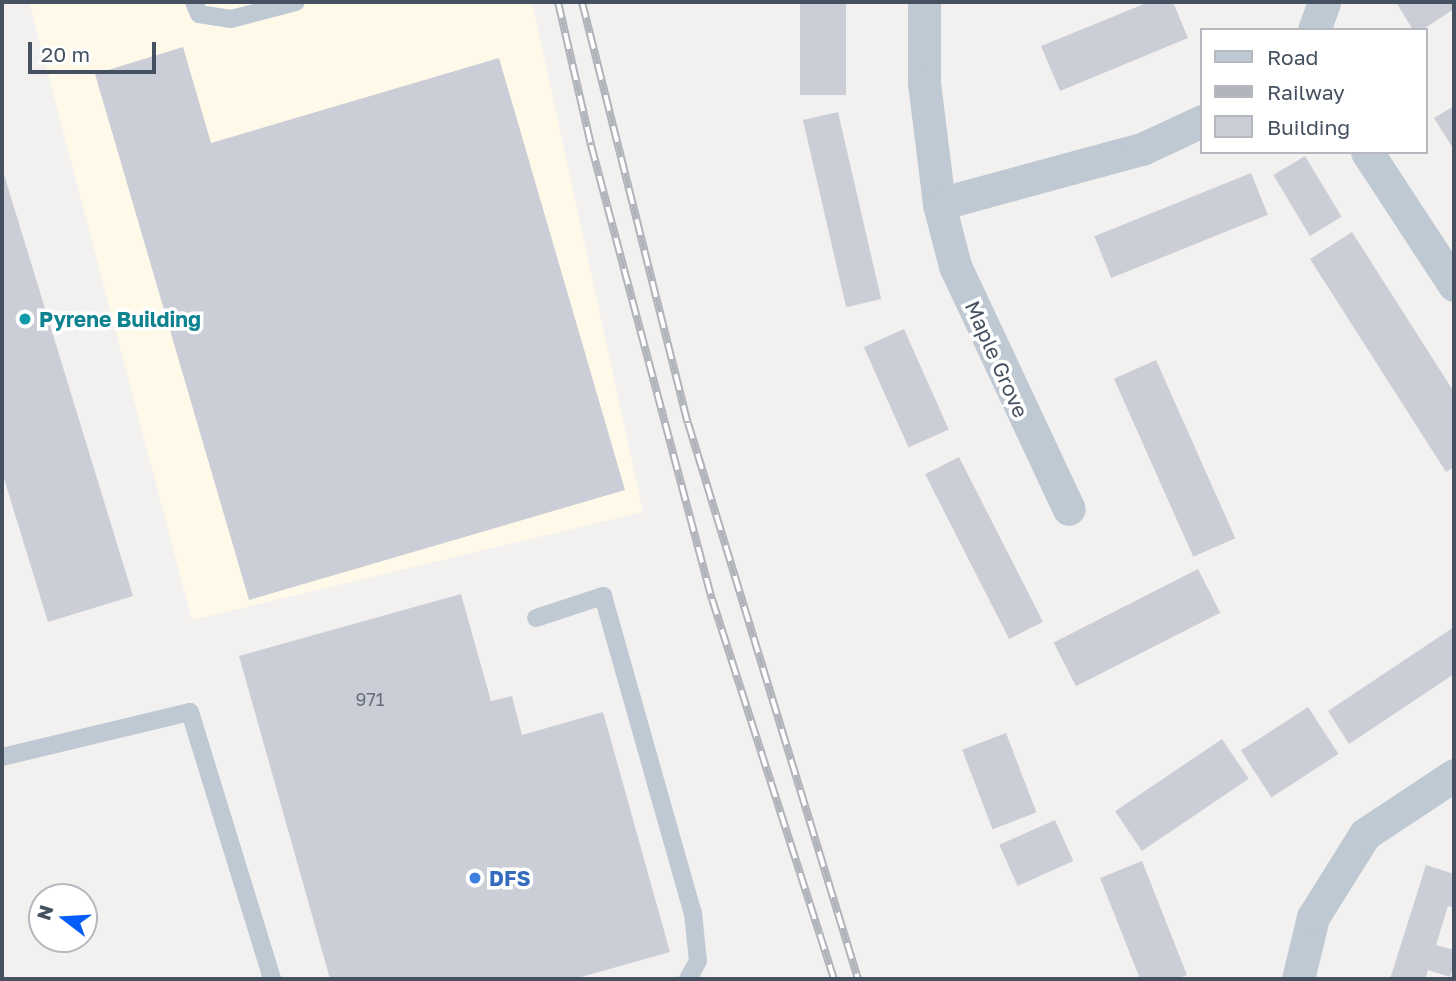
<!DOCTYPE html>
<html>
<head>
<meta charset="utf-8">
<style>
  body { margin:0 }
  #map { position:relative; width:1456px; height:981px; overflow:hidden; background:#f3f0f0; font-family:"Golos Text",sans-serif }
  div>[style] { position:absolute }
  .commercial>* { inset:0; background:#fef9e8 }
  .building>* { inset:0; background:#cbced6; transform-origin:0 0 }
  .service>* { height:18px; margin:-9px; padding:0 9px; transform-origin:9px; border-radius:9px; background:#bfc9d3 }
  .minor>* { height:33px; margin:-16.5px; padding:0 16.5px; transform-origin:16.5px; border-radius:16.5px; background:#bfc9d3 }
  .rail>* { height:8px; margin-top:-4px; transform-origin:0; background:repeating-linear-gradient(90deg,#fff 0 16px,#b1b4bb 0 32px); box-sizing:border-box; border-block:2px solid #b1b4bb }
  .dots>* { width:19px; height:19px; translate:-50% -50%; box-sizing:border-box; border:4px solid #fff; border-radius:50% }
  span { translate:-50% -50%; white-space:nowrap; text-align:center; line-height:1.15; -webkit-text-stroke:7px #fff; paint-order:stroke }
  .number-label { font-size:18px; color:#66707e }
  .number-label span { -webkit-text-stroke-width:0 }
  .culture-label { font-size:21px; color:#0d838f; font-weight:700 }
  .left { translate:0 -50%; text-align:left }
  .street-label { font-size:21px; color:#455160 }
  .shop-label { font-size:21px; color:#366cbe; font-weight:700 }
  .frame { position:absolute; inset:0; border:4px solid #455160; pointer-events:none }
  .legend { position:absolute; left:1200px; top:28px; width:228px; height:126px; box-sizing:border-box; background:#fff; border:2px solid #b5b9bf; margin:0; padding:9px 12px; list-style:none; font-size:21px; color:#455160 }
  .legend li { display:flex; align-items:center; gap:14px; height:35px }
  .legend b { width:35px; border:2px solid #b5b9bf }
  .north { position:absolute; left:28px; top:883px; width:70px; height:70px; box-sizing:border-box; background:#fff; border:2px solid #b5b9bf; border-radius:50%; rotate:287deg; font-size:19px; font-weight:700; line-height:28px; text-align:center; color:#455160 }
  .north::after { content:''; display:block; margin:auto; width:24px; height:32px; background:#045df8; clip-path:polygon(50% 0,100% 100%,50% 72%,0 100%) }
  .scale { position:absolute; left:28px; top:42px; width:128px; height:32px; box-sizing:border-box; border:4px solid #455160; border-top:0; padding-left:9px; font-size:21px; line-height:24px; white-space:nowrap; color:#455160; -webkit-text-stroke:5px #fff; paint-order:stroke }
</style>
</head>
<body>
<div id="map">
  <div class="commercial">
    <div style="clip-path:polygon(29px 2px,532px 2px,643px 512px,192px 620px)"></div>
  </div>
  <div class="building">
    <div style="left:800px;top:2px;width:46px;height:93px"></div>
    <div style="clip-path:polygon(1149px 2px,1173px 2px,1188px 38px,1060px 91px,1041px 46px)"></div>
    <div style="clip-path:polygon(1396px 2px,1454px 2px,1454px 9px,1422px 30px,1413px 30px)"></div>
    <div style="clip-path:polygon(183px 47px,211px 143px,499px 58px,625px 490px,249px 600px,95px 74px)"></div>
    <div style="clip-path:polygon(1454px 106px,1454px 150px,1434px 118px)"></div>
    <div style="left:838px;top:112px;width:192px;height:36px;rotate:77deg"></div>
    <div style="left:1305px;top:156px;width:71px;height:37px;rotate:59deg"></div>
    <div style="clip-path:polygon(2px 168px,133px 596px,48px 622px,2px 472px)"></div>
    <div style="left:1251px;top:173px;width:45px;height:169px;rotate:68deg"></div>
    <div style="clip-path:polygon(1352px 232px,1454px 392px,1454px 467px,1446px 472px,1310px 259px)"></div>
    <div style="left:904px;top:329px;width:110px;height:44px;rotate:66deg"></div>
    <div style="left:1156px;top:360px;width:195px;height:46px;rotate:66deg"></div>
    <div style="left:959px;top:457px;width:185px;height:38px;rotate:63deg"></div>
    <div style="left:1198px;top:569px;width:49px;height:162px;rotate:63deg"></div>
    <div style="clip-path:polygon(461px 594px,491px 701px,512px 696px,522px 735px,603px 712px,670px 952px,574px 979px,330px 979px,239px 656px)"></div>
    <div style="clip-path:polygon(1454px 627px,1454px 674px,1349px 744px,1328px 711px)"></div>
    <div style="left:1308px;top:707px;width:56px;height:80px;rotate:57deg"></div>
    <div style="left:1006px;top:733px;width:85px;height:47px;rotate:69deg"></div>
    <div style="left:1222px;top:739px;width:48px;height:129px;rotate:56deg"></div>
    <div style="left:1055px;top:820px;width:45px;height:61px;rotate:66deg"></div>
    <div style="clip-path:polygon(1142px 861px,1187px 975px,1176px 979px,1140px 979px,1100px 878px)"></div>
    <div style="clip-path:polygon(1426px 865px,1454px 874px,1454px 908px,1448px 906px,1436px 945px,1454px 950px,1454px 965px,1450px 977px,1428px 970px,1425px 979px,1390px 979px)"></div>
  </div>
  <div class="service">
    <div style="left:194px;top:2px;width:13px;rotate:67deg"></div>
    <div style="left:199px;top:14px;width:32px;rotate:9deg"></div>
    <div style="left:231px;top:19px;width:67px;rotate:-14.7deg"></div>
    <div style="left:536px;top:618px;width:71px;rotate:-18.2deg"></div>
    <div style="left:603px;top:596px;width:330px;rotate:74.2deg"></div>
    <div style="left:693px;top:913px;width:48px;rotate:84.1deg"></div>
    <div style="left:698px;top:961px;width:21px;rotate:119deg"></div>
    <div style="left:2px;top:757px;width:193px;rotate:-13.5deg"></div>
    <div style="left:190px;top:712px;width:279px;rotate:72.9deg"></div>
  </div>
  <div class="minor">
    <div style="left:924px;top:2px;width:81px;rotate:90deg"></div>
    <div style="left:924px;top:83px;width:122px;rotate:82.9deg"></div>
    <div style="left:939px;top:204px;width:64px;rotate:75.5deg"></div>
    <div style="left:955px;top:266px;width:268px;rotate:64.9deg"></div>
    <div style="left:1314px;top:30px;width:30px;rotate:-70deg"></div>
    <div style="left:1367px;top:152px;width:159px;rotate:56.8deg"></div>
    <div style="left:939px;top:204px;width:210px;rotate:-15.2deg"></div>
    <div style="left:1142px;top:149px;width:66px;rotate:-25deg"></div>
    <div style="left:1298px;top:979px;width:64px;rotate:-76.4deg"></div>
    <div style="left:1313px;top:917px;width:98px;rotate:-57.9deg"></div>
    <div style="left:1365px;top:834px;width:107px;rotate:-33.5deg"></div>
  </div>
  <div class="rail">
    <div style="left:558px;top:2px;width:147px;rotate:77deg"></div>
    <div style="left:591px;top:145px;width:470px;rotate:75.1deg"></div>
    <div style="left:712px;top:599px;width:399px;rotate:72.2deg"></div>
    <div style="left:582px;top:2px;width:434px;rotate:75.9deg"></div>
    <div style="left:688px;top:423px;width:581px;rotate:73deg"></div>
  </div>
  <div class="dots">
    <div style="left:25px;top:319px;background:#0f9aa8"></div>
    <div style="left:475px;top:878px;background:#3f7fe0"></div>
  </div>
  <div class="number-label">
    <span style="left:370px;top:699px">971</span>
  </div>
  <div class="culture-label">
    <span class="left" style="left:39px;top:319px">Pyrene Building</span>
  </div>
  <div class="street-label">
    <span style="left:997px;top:359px;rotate:66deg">Maple Grove</span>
  </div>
  <div class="shop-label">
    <span class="left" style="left:489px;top:878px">DFS</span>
  </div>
  <div class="frame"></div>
  <ul class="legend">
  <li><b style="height:9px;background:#bfc9d3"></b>Road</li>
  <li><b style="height:9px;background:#b1b4bb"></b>Railway</li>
  <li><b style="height:19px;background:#cbced6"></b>Building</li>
  </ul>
  <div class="north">N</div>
  <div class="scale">20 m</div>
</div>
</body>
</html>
